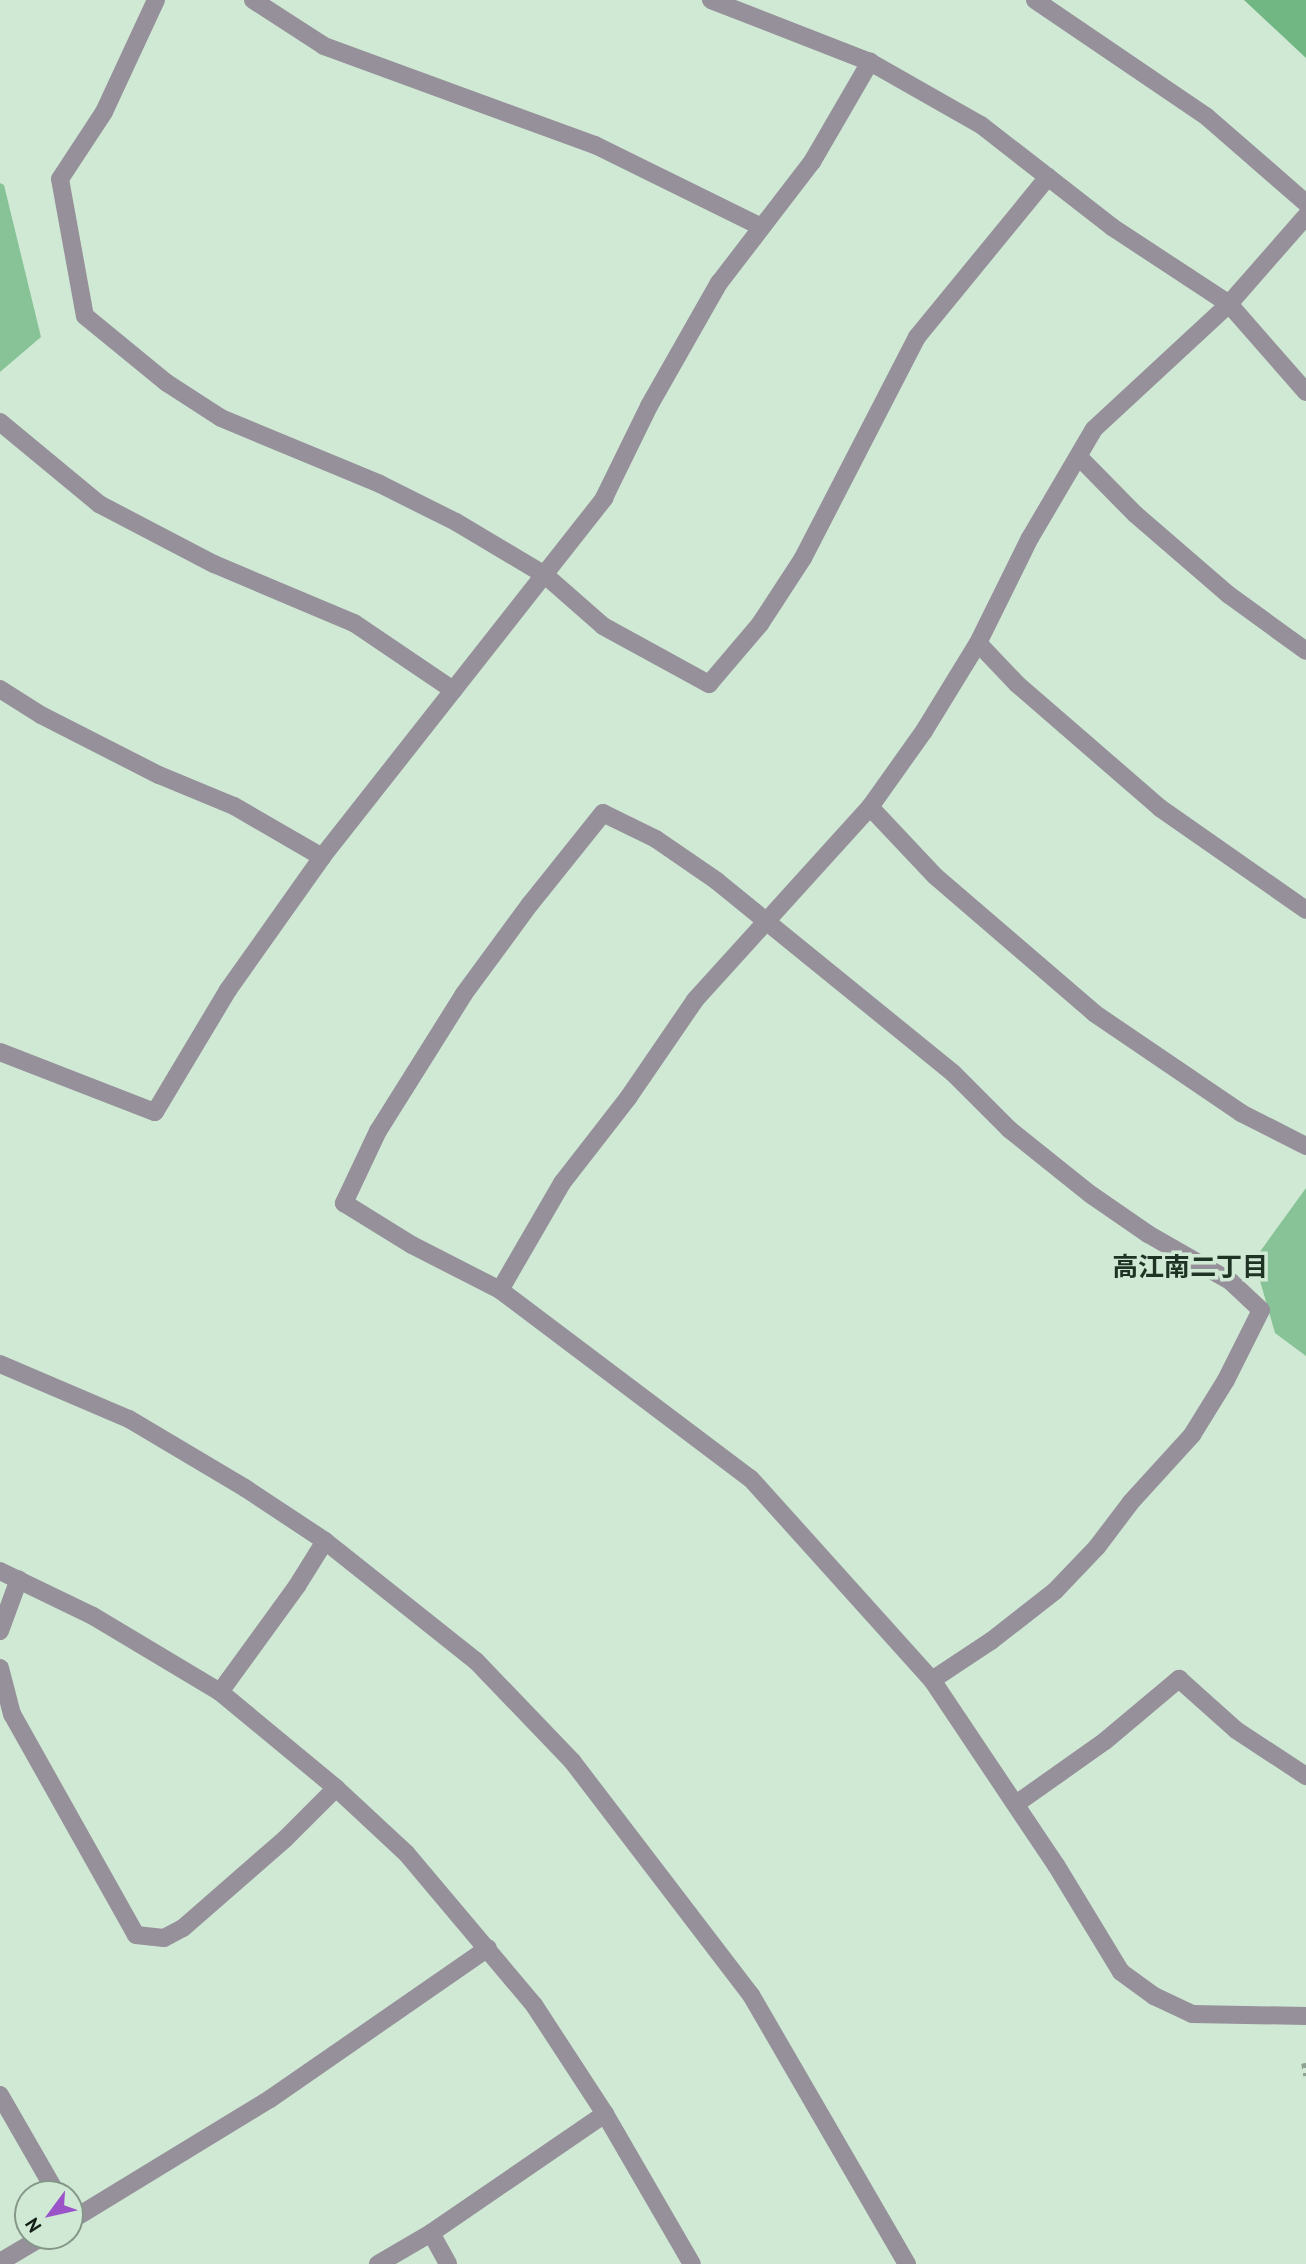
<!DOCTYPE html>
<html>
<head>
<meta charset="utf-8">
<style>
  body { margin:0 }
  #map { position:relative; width:1306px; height:2264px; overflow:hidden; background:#d0e9d5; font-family:"PT Sans","Noto Sans JP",sans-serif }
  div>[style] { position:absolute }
  .green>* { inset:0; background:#87c396 }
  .forest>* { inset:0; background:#71b784 }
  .path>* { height:4.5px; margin-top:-2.25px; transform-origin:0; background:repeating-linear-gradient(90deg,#8ea192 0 5px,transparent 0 10px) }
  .minor>* { height:18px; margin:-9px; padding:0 9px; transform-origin:9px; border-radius:9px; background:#96909a }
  span { translate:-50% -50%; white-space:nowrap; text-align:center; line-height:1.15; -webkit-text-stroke:7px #d0e9d5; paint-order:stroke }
  .neighbourhood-label { font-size:26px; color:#1f3324; font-weight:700 }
  .north { position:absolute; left:14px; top:2180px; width:70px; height:70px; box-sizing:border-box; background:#d0e9d5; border:2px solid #859789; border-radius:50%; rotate:237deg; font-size:19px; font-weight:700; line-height:28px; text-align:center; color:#141d16 }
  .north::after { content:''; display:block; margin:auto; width:24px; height:32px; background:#9b54c8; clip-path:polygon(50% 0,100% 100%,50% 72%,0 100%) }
</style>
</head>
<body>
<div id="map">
  <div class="green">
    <div style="clip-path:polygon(0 183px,4px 185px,41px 337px,0 372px)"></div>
    <div style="clip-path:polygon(1306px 1188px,1306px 1356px,1275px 1333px,1254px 1260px)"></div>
  </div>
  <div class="forest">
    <div style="clip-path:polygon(1244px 0,1306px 0,1306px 58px)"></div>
  </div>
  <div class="path">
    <div style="left:1304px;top:2063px;width:13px;rotate:81deg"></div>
  </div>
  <div class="minor">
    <div style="left:156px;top:0;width:123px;rotate:114.9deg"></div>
    <div style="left:104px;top:112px;width:80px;rotate:123.3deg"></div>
    <div style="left:60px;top:179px;width:139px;rotate:79.7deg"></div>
    <div style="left:85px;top:316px;width:106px;rotate:39.3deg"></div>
    <div style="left:167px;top:383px;width:64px;rotate:32.9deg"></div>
    <div style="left:221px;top:418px;width:172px;rotate:22.5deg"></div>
    <div style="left:380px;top:484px;width:85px;rotate:26.6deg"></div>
    <div style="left:456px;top:522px;width:104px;rotate:30.8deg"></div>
    <div style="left:545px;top:575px;width:77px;rotate:41.3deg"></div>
    <div style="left:603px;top:626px;width:121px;rotate:28.7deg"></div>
    <div style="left:709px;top:684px;width:79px;rotate:-49.6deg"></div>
    <div style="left:760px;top:624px;width:79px;rotate:-56.9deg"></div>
    <div style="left:803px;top:558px;width:249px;rotate:-62.7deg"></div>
    <div style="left:917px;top:337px;width:207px;rotate:-50.7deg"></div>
    <div style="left:253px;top:0;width:85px;rotate:32.9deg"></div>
    <div style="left:324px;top:46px;width:289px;rotate:20.1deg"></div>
    <div style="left:595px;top:145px;width:186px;rotate:26.2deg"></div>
    <div style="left:711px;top:0;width:171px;rotate:21.3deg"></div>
    <div style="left:870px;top:62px;width:128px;rotate:29.6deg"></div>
    <div style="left:981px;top:125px;width:166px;rotate:37.9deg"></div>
    <div style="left:1112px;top:227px;width:140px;rotate:33.3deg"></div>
    <div style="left:1229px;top:304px;width:117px;rotate:48.8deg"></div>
    <div style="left:1035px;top:0;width:208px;rotate:34.2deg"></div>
    <div style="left:1207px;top:117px;width:131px;rotate:41deg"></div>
    <div style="left:0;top:422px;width:129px;rotate:39.6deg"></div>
    <div style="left:99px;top:504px;width:130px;rotate:27.6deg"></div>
    <div style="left:214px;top:564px;width:152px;rotate:22.9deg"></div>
    <div style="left:354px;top:623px;width:120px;rotate:34.1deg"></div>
    <div style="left:1079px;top:457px;width:80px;rotate:45.5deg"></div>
    <div style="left:1135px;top:514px;width:124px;rotate:40.8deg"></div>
    <div style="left:1229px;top:595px;width:95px;rotate:36deg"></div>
    <div style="left:978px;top:643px;width:57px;rotate:46.4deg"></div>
    <div style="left:1017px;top:684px;width:189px;rotate:40.9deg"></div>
    <div style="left:1160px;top:808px;width:178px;rotate:34.9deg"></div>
    <div style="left:0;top:689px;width:49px;rotate:32.4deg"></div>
    <div style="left:41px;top:715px;width:132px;rotate:27deg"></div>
    <div style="left:159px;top:775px;width:81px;rotate:22.5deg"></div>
    <div style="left:234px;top:806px;width:102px;rotate:30.1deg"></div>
    <div style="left:870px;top:807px;width:95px;rotate:46.7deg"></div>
    <div style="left:935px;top:876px;width:210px;rotate:40.7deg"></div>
    <div style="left:1094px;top:1013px;width:178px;rotate:34.2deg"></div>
    <div style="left:1241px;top:1113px;width:73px;rotate:26.9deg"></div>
    <div style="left:0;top:1052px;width:166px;rotate:21.2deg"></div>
    <div style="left:155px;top:1112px;width:142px;rotate:-59.1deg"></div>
    <div style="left:228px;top:990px;width:163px;rotate:-54.7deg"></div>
    <div style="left:322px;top:857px;width:457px;rotate:-51.8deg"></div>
    <div style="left:604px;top:498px;width:102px;rotate:-63.9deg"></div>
    <div style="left:649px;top:406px;width:142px;rotate:-60.4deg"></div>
    <div style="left:719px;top:283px;width:153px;rotate:-52.5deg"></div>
    <div style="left:812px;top:162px;width:116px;rotate:-59.9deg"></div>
    <div style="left:500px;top:1290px;width:124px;rotate:-59.9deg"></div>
    <div style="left:562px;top:1183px;width:108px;rotate:-52.2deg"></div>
    <div style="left:628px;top:1098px;width:119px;rotate:-55.6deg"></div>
    <div style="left:695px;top:1000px;width:261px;rotate:-47.8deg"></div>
    <div style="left:870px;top:807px;width:93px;rotate:-54.6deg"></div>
    <div style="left:924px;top:731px;width:103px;rotate:-58.5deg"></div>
    <div style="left:978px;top:643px;width:117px;rotate:-63.7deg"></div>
    <div style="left:1030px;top:538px;width:126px;rotate:-59.6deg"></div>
    <div style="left:1094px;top:429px;width:184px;rotate:-42.8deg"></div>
    <div style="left:1229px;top:304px;width:117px;rotate:-48.8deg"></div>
    <div style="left:0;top:1364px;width:140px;rotate:23.1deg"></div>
    <div style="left:129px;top:1419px;width:135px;rotate:30.7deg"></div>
    <div style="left:245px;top:1488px;width:96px;rotate:33.5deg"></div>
    <div style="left:325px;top:1541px;width:193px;rotate:38.5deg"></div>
    <div style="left:476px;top:1661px;width:139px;rotate:46.2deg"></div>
    <div style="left:572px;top:1761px;width:295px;rotate:52.6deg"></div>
    <div style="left:751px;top:1995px;width:311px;rotate:59.9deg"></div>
    <div style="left:0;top:1571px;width:103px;rotate:25.8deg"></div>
    <div style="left:93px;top:1616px;width:148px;rotate:30.9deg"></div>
    <div style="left:220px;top:1692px;width:151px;rotate:39.6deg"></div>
    <div style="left:336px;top:1788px;width:96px;rotate:42.9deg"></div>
    <div style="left:406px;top:1853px;width:199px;rotate:49.9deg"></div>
    <div style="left:534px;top:2005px;width:130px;rotate:56.9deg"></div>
    <div style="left:605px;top:2114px;width:173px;rotate:59.9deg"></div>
    <div style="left:0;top:1631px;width:55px;rotate:-69.9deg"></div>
    <div style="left:0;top:1668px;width:48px;rotate:75.4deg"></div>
    <div style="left:12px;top:1714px;width:253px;rotate:60.7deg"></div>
    <div style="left:136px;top:1935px;width:28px;rotate:6deg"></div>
    <div style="left:164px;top:1938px;width:21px;rotate:-28deg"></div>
    <div style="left:183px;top:1928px;width:135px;rotate:-41.1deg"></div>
    <div style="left:285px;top:1839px;width:72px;rotate:-45deg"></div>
    <div style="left:932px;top:1680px;width:71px;rotate:-33.5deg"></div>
    <div style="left:991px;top:1641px;width:81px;rotate:-38deg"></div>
    <div style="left:1055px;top:1591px;width:61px;rotate:-46.3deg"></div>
    <div style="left:1097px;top:1547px;width:56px;rotate:-52.9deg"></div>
    <div style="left:1131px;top:1502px;width:91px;rotate:-47.7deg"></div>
    <div style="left:1192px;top:1435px;width:65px;rotate:-58.3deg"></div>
    <div style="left:1226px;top:1380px;width:78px;rotate:-63.4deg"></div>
    <div style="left:1261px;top:1310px;width:42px;rotate:-136.9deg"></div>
    <div style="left:1230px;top:1281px;width:95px;rotate:-150.2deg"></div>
    <div style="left:1148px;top:1234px;width:70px;rotate:-145.4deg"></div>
    <div style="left:1090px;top:1194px;width:104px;rotate:-141.3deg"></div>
    <div style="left:1009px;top:1129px;width:79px;rotate:-135deg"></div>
    <div style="left:953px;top:1073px;width:304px;rotate:-140.9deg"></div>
    <div style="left:717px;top:881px;width:74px;rotate:-145.5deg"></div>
    <div style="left:656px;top:839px;width:59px;rotate:-153.9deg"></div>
    <div style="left:603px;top:813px;width:117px;rotate:128.7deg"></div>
    <div style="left:530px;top:904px;width:112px;rotate:126.3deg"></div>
    <div style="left:464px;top:994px;width:162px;rotate:122.1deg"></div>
    <div style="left:378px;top:1131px;width:80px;rotate:115.3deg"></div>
    <div style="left:344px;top:1203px;width:80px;rotate:31.7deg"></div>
    <div style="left:412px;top:1245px;width:99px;rotate:27.1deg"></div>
    <div style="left:500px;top:1290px;width:314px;rotate:37deg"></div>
    <div style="left:751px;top:1479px;width:270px;rotate:48deg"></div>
    <div style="left:932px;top:1680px;width:223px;rotate:56.2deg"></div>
    <div style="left:1056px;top:1865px;width:125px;rotate:58.7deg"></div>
    <div style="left:1121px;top:1972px;width:41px;rotate:36deg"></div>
    <div style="left:1154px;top:1996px;width:42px;rotate:25.3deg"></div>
    <div style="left:1192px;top:2014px;width:114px;rotate:1deg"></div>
    <div style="left:220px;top:1692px;width:131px;rotate:-54deg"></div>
    <div style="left:297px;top:1586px;width:53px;rotate:-58.1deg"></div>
    <div style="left:1016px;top:1804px;width:109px;rotate:-35.3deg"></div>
    <div style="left:1105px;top:1741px;width:97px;rotate:-40deg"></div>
    <div style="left:1179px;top:1679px;width:76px;rotate:41.8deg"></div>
    <div style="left:1236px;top:1730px;width:84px;rotate:33.3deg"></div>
    <div style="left:0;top:2095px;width:114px;rotate:60.1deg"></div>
    <div style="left:70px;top:2221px;width:234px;rotate:-31.4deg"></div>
    <div style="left:270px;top:2099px;width:265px;rotate:-34.7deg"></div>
    <div style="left:431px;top:2233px;width:35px;rotate:61deg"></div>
    <div style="left:0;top:2262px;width:51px;rotate:-30.6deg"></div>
    <div style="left:378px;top:2264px;width:61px;rotate:-30.3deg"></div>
    <div style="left:431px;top:2233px;width:211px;rotate:-34.4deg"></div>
  </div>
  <div class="neighbourhood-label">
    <span style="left:1190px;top:1267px">高江南二丁目</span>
  </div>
  <div class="north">N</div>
</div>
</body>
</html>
